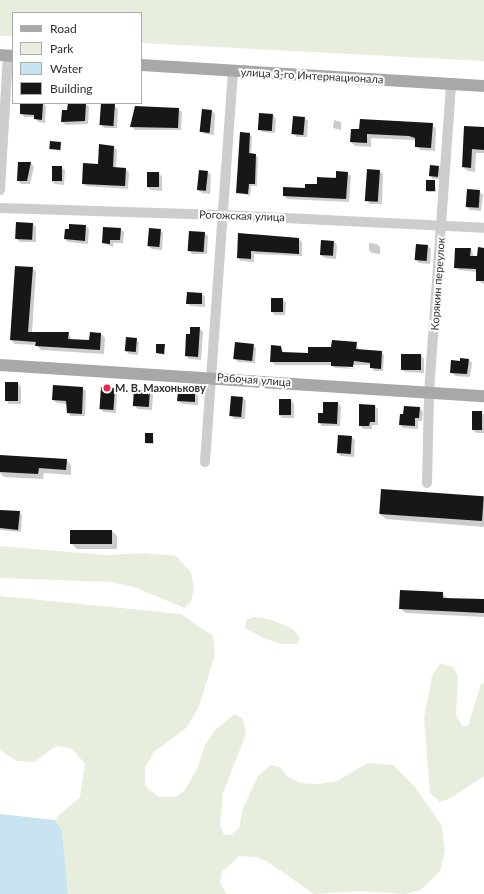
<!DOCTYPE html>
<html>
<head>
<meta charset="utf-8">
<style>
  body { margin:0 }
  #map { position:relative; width:484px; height:894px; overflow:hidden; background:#fff; font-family:Lato,sans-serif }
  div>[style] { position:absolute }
  .green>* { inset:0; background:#e8eedd }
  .water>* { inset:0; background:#c7e4f0 }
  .shadow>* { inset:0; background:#0003 }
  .building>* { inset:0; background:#171717; transform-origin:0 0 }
  .minor>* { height:10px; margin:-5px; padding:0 5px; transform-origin:5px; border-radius:5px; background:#cdcdcd }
  .major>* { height:12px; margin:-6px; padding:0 6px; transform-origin:6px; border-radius:6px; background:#a8a8a8 }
  .dots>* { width:11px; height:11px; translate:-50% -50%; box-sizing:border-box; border:2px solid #fff; border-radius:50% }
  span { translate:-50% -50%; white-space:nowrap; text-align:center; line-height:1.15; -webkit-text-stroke:4px #fff; paint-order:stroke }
  .street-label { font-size:11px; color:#303030 }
  .poi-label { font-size:11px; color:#303030; font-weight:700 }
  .left { translate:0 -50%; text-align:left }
  .legend { position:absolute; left:12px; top:12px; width:130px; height:92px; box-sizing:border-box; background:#fff; border:1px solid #acacac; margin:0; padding:5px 7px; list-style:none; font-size:12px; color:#303030 }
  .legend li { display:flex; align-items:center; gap:8px; height:20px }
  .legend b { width:20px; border:1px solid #acacac }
</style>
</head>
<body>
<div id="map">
  <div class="green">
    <div style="clip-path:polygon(0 0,484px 0,484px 61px,141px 43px,141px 13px,13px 13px,13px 36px,0 36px)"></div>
    <div style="clip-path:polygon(0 546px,106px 555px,144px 553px,176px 556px,191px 572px,194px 589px,191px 602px,184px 608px,137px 588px,112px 582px,0 578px)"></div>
    <div style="clip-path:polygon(0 596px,181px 614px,213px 636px,215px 655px,198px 709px,186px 728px,155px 751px,145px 767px,145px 786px,159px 797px,176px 797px,185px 790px,197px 769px,205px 745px,216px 729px,235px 714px,243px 719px,246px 734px,223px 793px,220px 824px,224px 835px,231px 835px,239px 828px,243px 808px,258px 776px,271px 765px,280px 767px,287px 776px,300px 783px,318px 784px,337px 781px,368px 763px,393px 765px,415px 787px,442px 826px,445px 851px,440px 871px,421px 890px,405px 894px,361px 891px,314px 894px,268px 862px,257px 857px,239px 856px,222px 872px,220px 883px,227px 894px,68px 894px,62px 830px,54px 820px,80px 797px,85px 764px,71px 748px,56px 746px,34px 762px,17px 761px,0 750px)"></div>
    <div style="clip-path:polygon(254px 617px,269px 619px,293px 629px,300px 638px,297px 644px,281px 644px,261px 637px,245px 628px,246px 620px)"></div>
    <div style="clip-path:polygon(440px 664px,452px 666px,458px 675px,456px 715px,462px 726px,468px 726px,481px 684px,484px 683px,484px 776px,449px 799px,440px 802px,430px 793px,424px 718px,432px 676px)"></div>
  </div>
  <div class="water">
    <div style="clip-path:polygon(0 814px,54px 820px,62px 830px,68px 894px,0 894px)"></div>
  </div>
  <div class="shadow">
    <div style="clip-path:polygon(21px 103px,43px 103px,46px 106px,45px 123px,38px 122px,35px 117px,24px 117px,21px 113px)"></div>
    <div style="clip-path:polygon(69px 103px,85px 103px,89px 107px,88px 124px,66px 125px,62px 122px,63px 111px,68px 111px)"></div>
    <div style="clip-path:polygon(114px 105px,118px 109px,117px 128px,104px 128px,101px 124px)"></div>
    <div style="clip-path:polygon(178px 109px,182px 112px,181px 130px,135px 130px,132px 127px)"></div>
    <div style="clip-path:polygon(212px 111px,215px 114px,214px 135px,205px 134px,202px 131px)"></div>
    <div style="clip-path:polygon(273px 115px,276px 119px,275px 133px,263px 132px,259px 129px)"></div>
    <div style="clip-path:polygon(304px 118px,308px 121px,307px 137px,297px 137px,293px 133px)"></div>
    <div style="clip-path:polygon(334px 120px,341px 122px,341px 130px,333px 128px)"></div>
    <div style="clip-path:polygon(432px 124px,436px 129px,435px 151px,420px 150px,414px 140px,371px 138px,371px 147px,355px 146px,351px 142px,352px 130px)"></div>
    <div style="clip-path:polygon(465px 127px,484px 128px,484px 153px,476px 153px,475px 172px,468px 171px,463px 167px)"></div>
    <div style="clip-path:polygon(249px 134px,252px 136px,251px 154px,258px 157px,257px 186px,251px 186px,250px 196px,237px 192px)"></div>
    <div style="clip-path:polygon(61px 143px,61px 151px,50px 148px)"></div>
    <div style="clip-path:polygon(114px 147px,117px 150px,116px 169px,125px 169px,129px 172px,128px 189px,86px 186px,83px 183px)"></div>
    <div style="clip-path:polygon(19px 163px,31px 163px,34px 167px,30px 184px,21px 184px,18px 180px)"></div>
    <div style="clip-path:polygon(61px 167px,65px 170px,64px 185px,55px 184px,52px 181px)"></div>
    <div style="clip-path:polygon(438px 167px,442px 170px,441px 179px,433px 179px,430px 176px)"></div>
    <div style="clip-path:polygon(379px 171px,383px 174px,382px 204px,370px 204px,367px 201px)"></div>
    <div style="clip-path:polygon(208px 172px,211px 175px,210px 194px,202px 193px,198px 190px)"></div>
    <div style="clip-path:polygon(159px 173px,162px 177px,162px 191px,151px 190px,147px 187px)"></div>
    <div style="clip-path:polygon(347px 173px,351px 176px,349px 202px,287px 199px,284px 195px)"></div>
    <div style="clip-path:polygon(435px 181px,436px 192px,428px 192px,426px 190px)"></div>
    <div style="clip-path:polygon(479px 191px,483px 195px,481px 211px,470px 210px,466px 206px)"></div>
    <div style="clip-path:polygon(33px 224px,36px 227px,36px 242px,20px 242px,16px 238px)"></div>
    <div style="clip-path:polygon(85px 226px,89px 229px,88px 244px,68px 242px,65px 239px,65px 230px)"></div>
    <div style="clip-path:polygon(120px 229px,124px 232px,123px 243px,113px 243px,113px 247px,103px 243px)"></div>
    <div style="clip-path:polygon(160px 230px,163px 233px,162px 250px,152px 249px,148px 246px)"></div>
    <div style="clip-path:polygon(204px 233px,208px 236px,207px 254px,192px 254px,189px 250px)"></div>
    <div style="clip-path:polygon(239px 235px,299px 239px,302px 242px,302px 256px,254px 254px,254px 262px,241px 261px,238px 258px)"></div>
    <div style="clip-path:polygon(334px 242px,337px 245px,336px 259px,325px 258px,321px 255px)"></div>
    <div style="clip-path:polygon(369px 243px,377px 244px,380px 247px,380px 254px,372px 253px,369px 250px)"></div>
    <div style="clip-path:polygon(428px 246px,431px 249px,430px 264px,419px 263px,416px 260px)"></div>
    <div style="clip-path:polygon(471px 249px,474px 257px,484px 258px,484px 284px,477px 280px,477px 272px,459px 270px,455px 267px)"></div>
    <div style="clip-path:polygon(32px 268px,36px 272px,32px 333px,68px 333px,72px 340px,90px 341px,91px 333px,101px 334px,105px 338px,104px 354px,41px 350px,37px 345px,15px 344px,11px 340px)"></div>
    <div style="clip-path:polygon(202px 294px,205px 297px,205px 307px,191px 306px,187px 303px)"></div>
    <div style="clip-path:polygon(282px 299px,286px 303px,285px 315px,275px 315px,272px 312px)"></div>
    <div style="clip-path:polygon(199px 328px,203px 332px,201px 360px,189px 359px,186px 356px,191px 335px)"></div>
    <div style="clip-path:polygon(136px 339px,139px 343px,138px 355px,129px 354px,126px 351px)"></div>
    <div style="clip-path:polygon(356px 343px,359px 350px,381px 351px,384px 355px,383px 371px,374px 371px,371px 365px,334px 365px,356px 369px,335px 368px,331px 365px,275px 365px,272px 362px,281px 347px,284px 353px,309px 354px)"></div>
    <div style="clip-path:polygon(164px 345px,165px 355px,158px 354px,157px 353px)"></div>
    <div style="clip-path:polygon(253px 345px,256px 348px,255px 363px,238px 362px,235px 359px)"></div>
    <div style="clip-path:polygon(421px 355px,424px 359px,424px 373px,405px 372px,402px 369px)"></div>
    <div style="clip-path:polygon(469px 360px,472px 363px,470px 377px,455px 376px,452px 372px,461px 362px)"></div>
    <div style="clip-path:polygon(18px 383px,21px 387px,21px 404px,9px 404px,6px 400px)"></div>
    <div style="clip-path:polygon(82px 388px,86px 391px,85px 416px,71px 416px,68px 413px,67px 404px,57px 403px,53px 400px)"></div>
    <div style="clip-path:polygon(114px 389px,117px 392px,116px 413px,104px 412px,100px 409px)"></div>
    <div style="clip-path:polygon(150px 391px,153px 394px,152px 410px,138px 409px,134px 405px)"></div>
    <div style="clip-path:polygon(194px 393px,198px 396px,198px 405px,182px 404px,178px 401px)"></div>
    <div style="clip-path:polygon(232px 397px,243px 398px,246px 401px,245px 419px,234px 419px,231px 415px)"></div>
    <div style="clip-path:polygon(291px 400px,294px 404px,294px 418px,283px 418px,279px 415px)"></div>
    <div style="clip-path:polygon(338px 403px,341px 407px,340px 426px,322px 426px,319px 422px,324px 414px)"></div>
    <div style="clip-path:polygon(360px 405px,375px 406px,378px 409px,378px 425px,372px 425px,372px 429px,363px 429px,360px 425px)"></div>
    <div style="clip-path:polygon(420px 408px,423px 412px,422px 421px,418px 421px,418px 429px,403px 428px,400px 424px,404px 415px)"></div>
    <div style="clip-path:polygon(481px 412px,484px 415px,484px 433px,476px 433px,472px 429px)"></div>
    <div style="clip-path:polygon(153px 434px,154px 444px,147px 444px,145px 442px)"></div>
    <div style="clip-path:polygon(351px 437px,355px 440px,354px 457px,341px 456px,338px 453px)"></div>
    <div style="clip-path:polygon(0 456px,66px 460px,71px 465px,71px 475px,44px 473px,43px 479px,4px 477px,0 473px)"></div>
    <div style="clip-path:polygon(484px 497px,484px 527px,386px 519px,380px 514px)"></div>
    <div style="clip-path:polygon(0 511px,19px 512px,22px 515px,21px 532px,0 530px)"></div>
    <div style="clip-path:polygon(112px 531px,117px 536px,117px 549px,77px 549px,72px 544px)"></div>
    <div style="clip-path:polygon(442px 593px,448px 599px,484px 600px,484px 617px,406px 613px,400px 608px)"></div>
  </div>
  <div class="building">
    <div style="clip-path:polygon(20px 103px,43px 103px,42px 120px,34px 119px,34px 115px,20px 114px)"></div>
    <div style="clip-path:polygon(68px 103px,86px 103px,85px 121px,61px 122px,62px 110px,67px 110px)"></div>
    <div style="left:101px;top:103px;width:14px;height:22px;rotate:4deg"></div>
    <div style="clip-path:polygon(135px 106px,179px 108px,178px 128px,130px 127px)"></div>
    <div style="left:202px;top:109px;width:10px;height:23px;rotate:6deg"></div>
    <div style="left:259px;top:113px;width:14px;height:17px;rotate:4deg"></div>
    <div style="left:293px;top:116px;width:12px;height:18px;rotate:5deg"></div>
    <div style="clip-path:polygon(360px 119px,433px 123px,431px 148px,415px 147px,415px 138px,409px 136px,367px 134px,367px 143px,350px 142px,351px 129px,359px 129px)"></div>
    <div style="clip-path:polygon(464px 126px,484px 127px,484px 150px,472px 149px,471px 168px,462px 167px)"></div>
    <div style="clip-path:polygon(240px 132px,250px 133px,249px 153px,256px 154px,255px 184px,249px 184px,248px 194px,236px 193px)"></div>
    <div style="left:50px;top:141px;width:11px;height:8px;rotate:5deg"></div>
    <div style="clip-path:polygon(99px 144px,114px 146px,113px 167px,126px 168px,125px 186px,82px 184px,83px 163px,98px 164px)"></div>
    <div style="clip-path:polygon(18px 162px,31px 162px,27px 181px,17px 181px)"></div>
    <div style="left:430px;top:165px;width:9px;height:11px;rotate:6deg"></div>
    <div style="left:52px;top:166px;width:10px;height:15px"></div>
    <div style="left:367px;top:169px;width:13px;height:32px;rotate:4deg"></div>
    <div style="left:199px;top:170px;width:9px;height:20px;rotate:6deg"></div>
    <div style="clip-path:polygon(336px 171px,348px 172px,346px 199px,283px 196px,283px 187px,305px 188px,305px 184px,317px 184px,317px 177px,336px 178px)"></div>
    <div style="left:147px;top:172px;width:12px;height:15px"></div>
    <div style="left:426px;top:180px;width:9px;height:11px"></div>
    <div style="left:467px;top:189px;width:13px;height:18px;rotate:4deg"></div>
    <div style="left:16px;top:222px;width:17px;height:17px;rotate:3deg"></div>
    <div style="clip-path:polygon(69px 224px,86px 225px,85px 241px,64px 239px,65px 229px,69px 229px)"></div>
    <div style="clip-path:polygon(103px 227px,121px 228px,120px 240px,110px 240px,110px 244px,102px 243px)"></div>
    <div style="left:149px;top:228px;width:12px;height:18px;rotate:5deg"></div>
    <div style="left:189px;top:231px;width:16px;height:20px;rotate:4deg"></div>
    <div style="clip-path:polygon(238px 233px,299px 238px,299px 254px,251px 251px,251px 259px,237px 258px)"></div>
    <div style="left:321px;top:240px;width:13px;height:15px;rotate:4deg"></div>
    <div style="left:416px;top:244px;width:12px;height:16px;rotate:5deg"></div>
    <div style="clip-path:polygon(478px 247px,484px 248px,484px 281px,476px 281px,476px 269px,454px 268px,455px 248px,471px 248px,470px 256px,477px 256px)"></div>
    <div style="clip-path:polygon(15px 266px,33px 267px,28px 332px,69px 332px,68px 339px,89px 340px,90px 332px,101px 333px,100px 350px,35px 346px,36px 342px,10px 340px)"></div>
    <div style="clip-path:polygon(187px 292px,202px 293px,202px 304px,186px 304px)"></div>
    <div style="left:271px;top:298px;width:12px;height:14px"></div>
    <div style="clip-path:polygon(190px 327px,200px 327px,198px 357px,185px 356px,186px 334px,190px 334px)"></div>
    <div style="left:126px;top:337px;width:11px;height:14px;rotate:5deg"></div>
    <div style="clip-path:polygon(332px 340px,357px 342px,356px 349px,382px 351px,381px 369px,370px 368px,370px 363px,354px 361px,353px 367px,331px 366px,331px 362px,270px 362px,271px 345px,281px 346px,282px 352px,308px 353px,308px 347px,331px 347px)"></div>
    <div style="left:235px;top:342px;width:19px;height:17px;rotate:6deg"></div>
    <div style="clip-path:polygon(156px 344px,165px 344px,164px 354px,156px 353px)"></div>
    <div style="left:401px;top:354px;width:20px;height:16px"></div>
    <div style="clip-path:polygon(460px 358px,469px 359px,467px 374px,450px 373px,451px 360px,460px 361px)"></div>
    <div style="left:5px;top:382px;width:13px;height:19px"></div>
    <div style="clip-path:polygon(53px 385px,83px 387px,82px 414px,67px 413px,66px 401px,52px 400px)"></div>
    <div style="left:101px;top:387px;width:14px;height:22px;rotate:4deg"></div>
    <div style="left:134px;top:389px;width:16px;height:17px;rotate:4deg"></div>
    <div style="clip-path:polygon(178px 392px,195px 392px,195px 402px,177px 401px)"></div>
    <div style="left:231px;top:396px;width:12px;height:20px;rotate:5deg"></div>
    <div style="left:279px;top:399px;width:12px;height:16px"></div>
    <div style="clip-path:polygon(323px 402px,338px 402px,337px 424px,318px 423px,318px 413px,323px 413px)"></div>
    <div style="clip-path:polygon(359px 404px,375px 405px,375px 422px,370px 422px,369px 426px,359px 426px)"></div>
    <div style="clip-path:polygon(404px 406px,420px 407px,419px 418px,415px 418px,415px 426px,399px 425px,400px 414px,403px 414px)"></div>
    <div style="left:472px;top:411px;width:10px;height:19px"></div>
    <div style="left:145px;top:433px;width:8px;height:10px"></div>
    <div style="left:338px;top:435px;width:14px;height:18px;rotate:4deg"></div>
    <div style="clip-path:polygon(0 455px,67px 459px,66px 470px,39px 468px,38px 474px,0 472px)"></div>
    <div style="left:381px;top:489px;width:103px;height:25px;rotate:4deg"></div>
    <div style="clip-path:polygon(0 510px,20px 511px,18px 530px,0 528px)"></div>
    <div style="left:112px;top:530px;width:14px;height:42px;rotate:90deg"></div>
    <div style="clip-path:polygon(400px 590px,443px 592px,443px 598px,484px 599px,484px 613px,399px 609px)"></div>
  </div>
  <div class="minor">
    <div style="left:0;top:190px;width:135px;rotate:-86.6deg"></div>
    <div style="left:0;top:208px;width:222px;rotate:1.8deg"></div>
    <div style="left:222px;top:215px;width:262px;rotate:2.8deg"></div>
    <div style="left:205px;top:462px;width:391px;rotate:-85.9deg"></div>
    <div style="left:427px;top:483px;width:91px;rotate:-88.7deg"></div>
    <div style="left:429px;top:392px;width:308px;rotate:-85.9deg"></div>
  </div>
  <div class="major">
    <div style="left:0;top:55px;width:13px;rotate:4deg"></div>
    <div style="left:141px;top:65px;width:344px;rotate:3.5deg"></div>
    <div style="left:0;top:365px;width:485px;rotate:3.7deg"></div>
  </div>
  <div class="dots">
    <div style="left:107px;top:388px;background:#f62246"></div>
  </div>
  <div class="street-label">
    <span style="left:312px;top:76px;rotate:3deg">улица 3-го Интернационала</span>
    <span style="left:242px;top:216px;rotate:2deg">Рогожская улица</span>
    <span style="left:438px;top:284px;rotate:-86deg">Корякин переулок</span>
    <span style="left:254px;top:380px;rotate:4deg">Рабочая улица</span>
  </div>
  <div class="poi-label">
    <span class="left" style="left:115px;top:388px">М. В. Махонькову</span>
  </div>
  <ul class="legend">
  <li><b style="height:5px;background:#a8a8a8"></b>Road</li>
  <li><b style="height:11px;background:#e8eedd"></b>Park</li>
  <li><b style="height:11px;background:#c7e4f0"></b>Water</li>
  <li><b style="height:11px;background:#171717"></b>Building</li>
  </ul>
</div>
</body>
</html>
